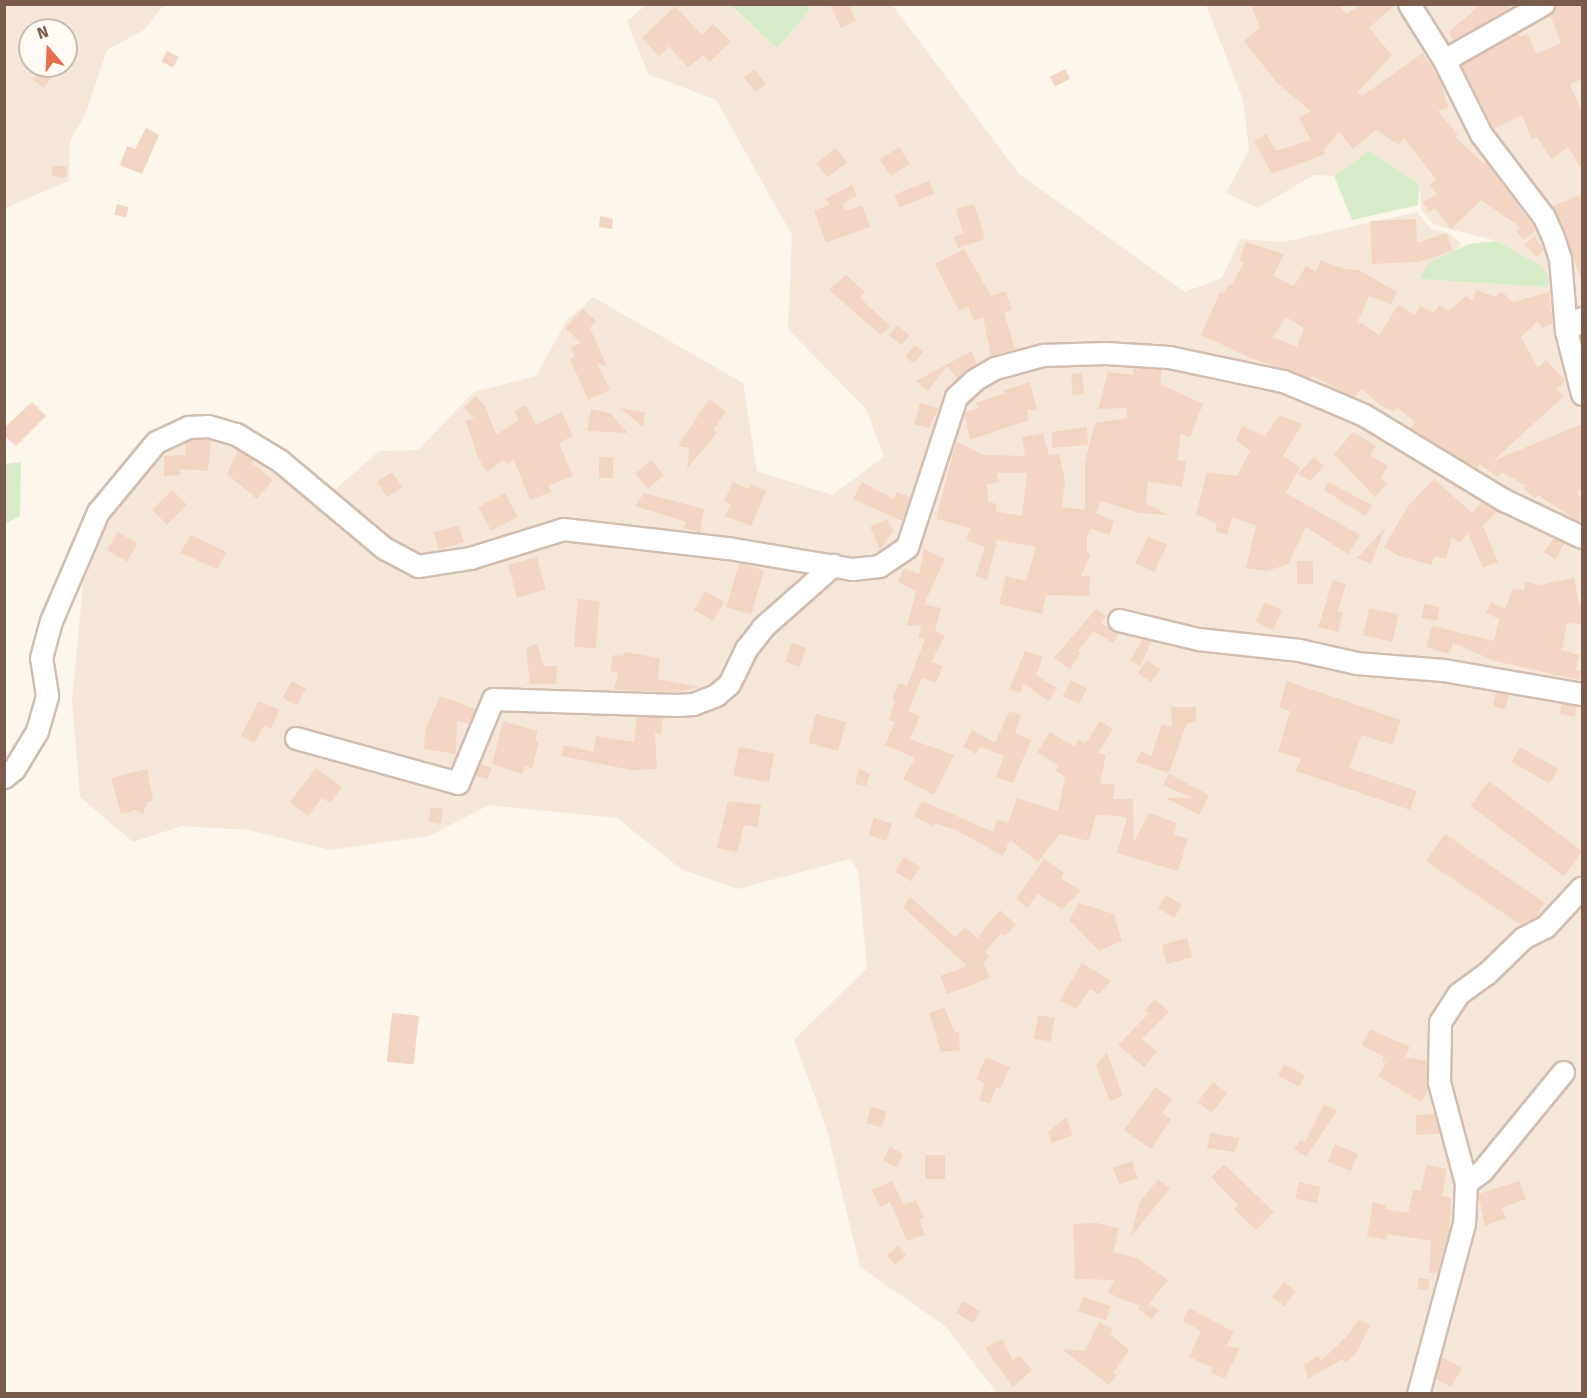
<!DOCTYPE html>
<html>
<head>
<meta charset="utf-8">
<style>
  body { margin:0 }
  #map { position:relative; width:1587px; height:1398px; overflow:hidden; background:#fdf6ec; font-family:"Fira Sans",sans-serif }
  div>[style] { position:absolute }
  .residential>* { inset:0; background:#f5e8da }
  .green>* { inset:0; background:#d8ecc9 }
  .building>* { inset:0; background:#f3d5c3; transform-origin:0 0 }
  .roads { filter:drop-shadow(2px 0 #d1beb0) drop-shadow(-2px 0 #d1beb0) drop-shadow(0 2px #d1beb0) drop-shadow(0 -2px #d1beb0) }
  .minor>* { height:21px; margin:-10.5px; padding:0 10.5px; transform-origin:10.5px; border-radius:10.5px; background:#fff }
  span { translate:-50% -50%; white-space:nowrap; text-align:center; line-height:1.15; -webkit-text-stroke:6px #fffaf3; paint-order:stroke }
  .frame { position:absolute; inset:0; border:6px solid #7a5c4d; pointer-events:none }
  .north { position:absolute; left:18px; top:18px; width:60px; height:60px; box-sizing:border-box; background:#fffaf3; border:2px solid #cabbb1; border-radius:50%; rotate:341deg; font-size:16px; font-weight:700; line-height:24px; text-align:center; color:#7a5c4d }
  .north::after { content:''; display:block; margin:auto; width:21px; height:27px; background:#e76f51; clip-path:polygon(50% 0,100% 100%,50% 72%,0 100%) }
</style>
</head>
<body>
<div id="map">
  <div class="residential">
    <div style="clip-path:polygon(evenodd,4px 5px,164px 5px,144px 30px,107px 50px,85px 115px,70px 141px,69px 181px,5px 208px,4px 5px,30px 30px,66px 30px,66px 66px,30px 66px,30px 30px)"></div>
    <div style="clip-path:polygon(646px 5px,729px 5px,777px 48px,810px 10px,808px 5px,892px 5px,1019px 174px,1185px 292px,1222px 278px,1240px 239px,1283px 242px,1417px 212px,1431px 229px,1449px 233px,1461px 244px,1452px 255px,1429px 263px,1420px 279px,1547px 287px,1549px 277px,1541px 266px,1497px 241px,1434px 225px,1422px 211px,1419px 184px,1369px 151px,1334px 176px,1314px 175px,1258px 208px,1226px 193px,1249px 150px,1243px 100px,1206px 5px,1582px 5px,1582px 1393px,997px 1393px,945px 1326px,860px 1267px,826px 1127px,794px 1040px,867px 968px,858px 871px,850px 859px,738px 889px,681px 869px,617px 818px,489px 805px,429px 836px,330px 850px,248px 830px,182px 826px,133px 842px,80px 797px,72px 701px,85px 563px,143px 465px,170px 437px,186px 433px,252px 445px,336px 489px,379px 451px,418px 450px,474px 392px,536px 376px,567px 320px,593px 297px,743px 383px,757px 471px,832px 495px,884px 457px,866px 409px,788px 329px,792px 235px,716px 100px,648px 74px,627px 21px)"></div>
  </div>
  <div class="green">
    <div style="clip-path:polygon(730px 5px,808px 5px,810px 10px,777px 48px)"></div>
    <div style="clip-path:polygon(1369px 151px,1419px 184px,1418px 205px,1352px 220px,1334px 176px)"></div>
    <div style="clip-path:polygon(1497px 241px,1541px 266px,1549px 277px,1548px 287px,1419px 279px,1429px 263px,1469px 244px)"></div>
    <div style="clip-path:polygon(21px 462px,20px 516px,5px 524px,5px 464px)"></div>
  </div>
  <div class="building">
    <div style="clip-path:polygon(830px 4px,848px 4px,856px 21px,841px 28px)"></div>
    <div style="clip-path:polygon(1260px 4px,1338px 4px,1346px 14px,1364px 4px,1396px 4px,1369px 28px,1392px 55px,1358px 92px,1362px 96px,1423px 53px,1440px 80px,1448px 107px,1438px 111px,1458px 135px,1455px 137px,1484px 164px,1486px 162px,1536px 230px,1524px 240px,1516px 231px,1520px 227px,1481px 200px,1451px 229px,1435px 208px,1429px 212px,1423px 202px,1437px 194px,1430px 185px,1436px 179px,1404px 138px,1399px 145px,1376px 130px,1353px 149px,1339px 132px,1324px 150px,1325px 154px,1272px 174px,1254px 141px,1266px 134px,1276px 151px,1311px 140px,1299px 118px,1311px 111px,1277px 83px,1244px 41px,1260px 27px,1252px 8px)"></div>
    <div style="clip-path:polygon(1481px 4px,1506px 4px,1509px 9px,1453px 40px,1449px 32px)"></div>
    <div style="clip-path:polygon(1556px 4px,1582px 4px,1582px 79px,1570px 84px,1582px 113px,1582px 170px,1568px 147px,1551px 159px,1537px 137px,1531px 139px,1522px 115px,1494px 129px,1461px 65px,1518px 33px,1520px 37px,1527px 34px,1537px 54px,1561px 43px,1550px 15px)"></div>
    <div style="clip-path:polygon(675px 6px,702px 35px,713px 24px,731px 41px,710px 62px,703px 55px,688px 68px,669px 46px,659px 56px,642px 38px)"></div>
    <div style="left:167px;top:51px;width:13px;height:12px;rotate:27deg"></div>
    <div style="left:42px;top:69px;width:13px;height:14px;rotate:39deg"></div>
    <div style="left:754px;top:69px;width:19px;height:13px;rotate:51deg"></div>
    <div style="left:1065px;top:69px;width:11px;height:17px;rotate:63deg"></div>
    <div style="clip-path:polygon(146px 128px,159px 135px,142px 174px,120px 165px,127px 146px,135px 149px)"></div>
    <div style="left:899px;top:147px;width:20px;height:23px;rotate:57deg"></div>
    <div style="left:836px;top:148px;width:18px;height:25px;rotate:52deg"></div>
    <div style="left:53px;top:165px;width:14px;height:11px;rotate:8deg"></div>
    <div style="left:929px;top:181px;width:14px;height:37px;rotate:69deg"></div>
    <div style="clip-path:polygon(852px 185px,857px 196px,842px 204px,846px 211px,862px 205px,870px 227px,826px 243px,814px 210px,830px 205px,825px 199px)"></div>
    <div style="clip-path:polygon(1582px 194px,1582px 281px,1553px 206px)"></div>
    <div style="left:117px;top:204px;width:12px;height:11px;rotate:14deg"></div>
    <div style="clip-path:polygon(974px 204px,985px 239px,958px 248px,954px 237px,963px 233px,956px 209px)"></div>
    <div style="clip-path:polygon(600px 216px,613px 219px,612px 229px,599px 227px)"></div>
    <div style="clip-path:polygon(1416px 219px,1417px 243px,1447px 233px,1452px 251px,1419px 262px,1372px 264px,1370px 221px)"></div>
    <div style="clip-path:polygon(1534px 236px,1544px 250px,1537px 257px,1525px 245px)"></div>
    <div style="clip-path:polygon(evenodd,1246px 242px,1284px 254px,1273px 276px,1294px 286px,1306px 266px,1316px 272px,1321px 260px,1344px 269px,1359px 270px,1397px 292px,1391px 305px,1369px 296px,1358px 321px,1379px 335px,1398px 305px,1415px 315px,1420px 306px,1434px 313px,1439px 305px,1449px 311px,1466px 296px,1472px 301px,1477px 290px,1495px 297px,1501px 291px,1513px 302px,1549px 292px,1553px 324px,1542px 328px,1538px 321px,1521px 337px,1538px 368px,1546px 360px,1566px 381px,1557px 389px,1564px 396px,1493px 461px,1582px 424px,1582px 487px,1577px 494px,1582px 498px,1579px 522px,1538px 495px,1535px 498px,1523px 488px,1526px 486px,1502px 472px,1497px 477px,1480px 464px,1477px 469px,1410px 428px,1415px 422px,1397px 407px,1394px 412px,1381px 406px,1362px 389px,1354px 397px,1310px 375px,1309px 378px,1251px 358px,1201px 335px,1220px 292px,1223px 293px,1229px 284px,1232px 285px,1244px 262px,1239px 260px,1246px 242px,1286px 317px,1304px 328px,1297px 347px,1273px 337px,1286px 317px)"></div>
    <div style="clip-path:polygon(964px 249px,991px 296px,1005px 291px,1012px 310px,1004px 312px,1015px 349px,991px 356px,983px 317px,974px 321px,968px 306px,959px 311px,935px 264px)"></div>
    <div style="clip-path:polygon(846px 275px,865px 292px,860px 298px,890px 326px,881px 335px,829px 290px)"></div>
    <div style="clip-path:polygon(583px 309px,596px 321px,590px 328px,607px 366px,597px 363px,610px 390px,588px 400px,570px 359px,575px 357px,571px 347px,581px 343px,565px 328px)"></div>
    <div style="left:897px;top:325px;width:16px;height:13px;rotate:38deg"></div>
    <div style="left:915px;top:345px;width:11px;height:15px;rotate:41deg"></div>
    <div style="clip-path:polygon(972px 351px,977px 364px,957px 379px,947px 366px,928px 391px,916px 381px)"></div>
    <div style="clip-path:polygon(evenodd,1134px 368px,1162px 369px,1160px 384px,1203px 404px,1190px 437px,1181px 434px,1177px 460px,1186px 462px,1182px 487px,1148px 481px,1146px 503px,1168px 515px,1139px 513px,1101px 501px,1096px 513px,1114px 521px,1109px 535px,1091px 528px,1087px 536px,1087px 552px,1091px 554px,1081px 576px,1090px 576px,1089px 596px,1046px 595px,1042px 614px,999px 604px,1006px 576px,1026px 581px,1036px 547px,997px 540px,987px 580px,975px 576px,985px 547px,966px 540px,971px 528px,936px 519px,956px 441px,983px 455px,1025px 456px,1022px 437px,1043px 433px,1049px 455px,1059px 454px,1065px 480px,1062px 507px,1085px 510px,1085px 462px,1095px 423px,1127px 418px,1126px 408px,1098px 409px,1108px 372px,1133px 375px,1134px 368px,997px 473px,1027px 473px,1022px 516px,995px 511px,997px 504px,988px 502px,987px 484px,999px 482px,997px 473px)"></div>
    <div style="left:1082px;top:373px;width:21px;height:11px;rotate:85deg"></div>
    <div style="clip-path:polygon(1030px 382px,1037px 410px,1027px 410px,1029px 420px,970px 440px,964px 412px,979px 408px,976px 403px,1005px 393px,1004px 390px)"></div>
    <div style="clip-path:polygon(475px 396px,486px 407px,496px 435px,519px 420px,514px 411px,526px 405px,536px 425px,562px 412px,573px 436px,559px 443px,573px 476px,548px 486px,551px 492px,530px 500px,514px 460px,506px 465px,504px 460px,487px 472px,478px 458px,466px 421px,474px 418px,464px 408px)"></div>
    <div style="clip-path:polygon(709px 399px,726px 412px,713px 430px,717px 433px,687px 469px,689px 448px,678px 446px)"></div>
    <div style="clip-path:polygon(32px 402px,46px 416px,16px 446px,4px 435px,4px 428px)"></div>
    <div style="clip-path:polygon(920px 403px,939px 408px,929px 428px,914px 424px)"></div>
    <div style="clip-path:polygon(620px 408px,645px 412px,643px 427px)"></div>
    <div style="clip-path:polygon(591px 409px,610px 413px,628px 433px,587px 431px)"></div>
    <div style="clip-path:polygon(1280px 415px,1302px 424px,1283px 456px,1300px 467px,1286px 493px,1360px 535px,1348px 554px,1306px 527px,1288px 564px,1267px 571px,1246px 568px,1256px 526px,1232px 517px,1227px 535px,1215px 531px,1217px 524px,1196px 514px,1207px 472px,1237px 476px,1250px 451px,1236px 440px,1242px 426px,1265px 436px)"></div>
    <div style="clip-path:polygon(1087px 427px,1088px 445px,1052px 448px,1052px 432px)"></div>
    <div style="clip-path:polygon(1353px 432px,1376px 446px,1370px 455px,1388px 466px,1381px 478px,1387px 483px,1375px 497px,1334px 454px)"></div>
    <div style="clip-path:polygon(191px 440px,211px 440px,208px 471px,180px 469px,181px 475px,164px 476px,164px 456px,185px 455px,186px 442px)"></div>
    <div style="clip-path:polygon(238px 450px,255px 460px,252px 463px,273px 480px,257px 499px,227px 474px)"></div>
    <div style="left:599px;top:457px;width:14px;height:21px"></div>
    <div style="clip-path:polygon(1314px 457px,1324px 466px,1310px 481px,1298px 474px)"></div>
    <div style="left:651px;top:460px;width:20px;height:21px;rotate:49deg"></div>
    <div style="left:392px;top:472px;width:18px;height:18px;rotate:56deg"></div>
    <div style="clip-path:polygon(1434px 479px,1472px 513px,1482px 502px,1497px 511px,1483px 526px,1498px 562px,1483px 568px,1468px 534px,1459px 543px,1452px 537px,1446px 559px,1435px 556px,1431px 565px,1399px 556px,1384px 547px,1408px 506px)"></div>
    <div style="clip-path:polygon(733px 482px,748px 489px,751px 484px,766px 491px,751px 526px,725px 516px,731px 505px,724px 501px)"></div>
    <div style="clip-path:polygon(862px 482px,894px 499px,896px 492px,910px 497px,902px 521px,853px 499px)"></div>
    <div style="clip-path:polygon(1328px 482px,1372px 505px,1365px 516px,1324px 490px)"></div>
    <div style="left:172px;top:490px;width:21px;height:28px;rotate:45deg"></div>
    <div style="left:505px;top:493px;width:27px;height:30px;rotate:62deg"></div>
    <div style="clip-path:polygon(644px 493px,704px 509px,700px 532px,684px 528px,686px 522px,635px 506px)"></div>
    <div style="clip-path:polygon(887px 519px,893px 531px,880px 550px,870px 527px)"></div>
    <div style="left:459px;top:525px;width:18px;height:26px;rotate:74deg"></div>
    <div style="clip-path:polygon(1385px 528px,1371px 564px,1357px 558px)"></div>
    <div style="left:118px;top:532px;width:23px;height:21px;rotate:31deg"></div>
    <div style="clip-path:polygon(191px 535px,227px 552px,217px 569px,180px 553px)"></div>
    <div style="left:1148px;top:536px;width:21px;height:30px;rotate:25deg"></div>
    <div style="clip-path:polygon(1554px 538px,1565px 543px,1555px 559px,1544px 552px)"></div>
    <div style="clip-path:polygon(924px 549px,945px 559px,924px 604px,941px 608px,935px 631px,945px 636px,931px 662px,943px 666px,936px 683px,922px 678px,908px 711px,920px 716px,910px 739px,954px 755px,934px 795px,903px 779px,915px 758px,885px 745px,895px 722px,889px 720px,895px 700px,892px 699px,899px 683px,907px 686px,925px 639px,918px 637px,922px 625px,907px 626px,916px 591px,898px 582px,904px 568px,919px 574px)"></div>
    <div style="left:537px;top:557px;width:34px;height:30px;rotate:75deg"></div>
    <div style="left:1297px;top:561px;width:16px;height:23px"></div>
    <div style="left:739px;top:563px;width:26px;height:46px;rotate:16deg"></div>
    <div style="clip-path:polygon(1574px 578px,1579px 604px,1582px 604px,1582px 624px,1567px 623px,1562px 650px,1579px 655px,1576px 670px,1581px 671px,1579px 680px,1495px 661px,1453px 643px,1449px 654px,1426px 647px,1432px 626px,1494px 641px,1499px 619px,1486px 613px,1491px 602px,1505px 609px,1513px 589px,1524px 590px,1525px 582px,1539px 585px)"></div>
    <div style="clip-path:polygon(1333px 580px,1346px 584px,1338px 611px,1343px 612px,1338px 632px,1318px 627px)"></div>
    <div style="left:705px;top:591px;width:22px;height:22px;rotate:30deg"></div>
    <div style="left:578px;top:599px;width:22px;height:48px;rotate:5deg"></div>
    <div style="left:1265px;top:602px;width:19px;height:22px;rotate:25deg"></div>
    <div style="left:1424px;top:604px;width:16px;height:14px;rotate:11deg"></div>
    <div style="left:1369px;top:608px;width:30px;height:28px;rotate:12deg"></div>
    <div style="clip-path:polygon(1096px 609px,1106px 616px,1101px 623px,1119px 633px,1113px 643px,1093px 631px,1078px 651px,1080px 653px,1070px 669px,1054px 658px)"></div>
    <div style="clip-path:polygon(1143px 639px,1152px 641px,1140px 666px,1130px 660px)"></div>
    <div style="left:792px;top:643px;width:15px;height:20px;rotate:20deg"></div>
    <div style="clip-path:polygon(537px 644px,544px 666px,557px 666px,556px 684px,530px 684px,526px 648px)"></div>
    <div style="clip-path:polygon(1025px 651px,1043px 657px,1036px 675px,1057px 688px,1049px 701px,1024px 684px,1020px 693px,1009px 689px)"></div>
    <div style="clip-path:polygon(624px 652px,660px 658px,658px 679px,700px 687px,676px 692px,614px 690px,618px 673px,610px 672px,613px 655px,623px 656px)"></div>
    <div style="left:1147px;top:660px;width:16px;height:16px;rotate:35deg"></div>
    <div style="left:1071px;top:680px;width:18px;height:18px;rotate:27deg"></div>
    <div style="left:292px;top:681px;width:16px;height:19px;rotate:30deg"></div>
    <div style="clip-path:polygon(1287px 681px,1401px 720px,1392px 745px,1362px 735px,1349px 768px,1417px 791px,1410px 810px,1296px 771px,1301px 758px,1278px 752px,1290px 711px,1279px 707px)"></div>
    <div style="left:1496px;top:692px;width:13px;height:15px;rotate:13deg"></div>
    <div style="clip-path:polygon(440px 696px,475px 709px,469px 724px,457px 721px,456px 754px,424px 749px,425px 730px)"></div>
    <div style="clip-path:polygon(259px 701px,279px 710px,271px 729px,264px 726px,254px 743px,241px 736px)"></div>
    <div style="left:1562px;top:703px;width:15px;height:11px;rotate:11deg"></div>
    <div style="clip-path:polygon(1171px 707px,1196px 707px,1196px 722px,1187px 723px,1169px 773px,1136px 762px,1141px 751px,1151px 756px,1162px 724px,1172px 727px)"></div>
    <div style="clip-path:polygon(1009px 711px,1021px 715px,1015px 733px,1031px 740px,1013px 783px,996px 777px,1004px 756px,980px 747px,976px 754px,963px 747px,972px 730px,995px 743px)"></div>
    <div style="left:816px;top:714px;width:31px;height:30px;rotate:15deg"></div>
    <div style="clip-path:polygon(637px 716px,663px 717px,661px 734px,655px 733px,657px 769px,631px 770px,561px 756px,564px 745px,593px 752px,596px 736px,634px 742px)"></div>
    <div style="clip-path:polygon(503px 721px,538px 731px,535px 740px,539px 742px,532px 769px,525px 766px,522px 774px,492px 764px)"></div>
    <div style="clip-path:polygon(1100px 721px,1113px 729px,1098px 753px,1106px 755px,1100px 783px,1115px 785px,1113px 799px,1133px 799px,1134px 842px,1149px 813px,1177px 823px,1174px 835px,1188px 839px,1178px 871px,1117px 853px,1127px 818px,1118px 816px,1096px 815px,1089px 841px,1059px 834px,1038px 862px,1010px 840px,1003px 856px,956px 830px,934px 823px,932px 826px,914px 816px,922px 801px,993px 832px,997px 820px,1008px 823px,1017px 798px,1058px 811px,1065px 777px,1055px 770px,1059px 766px,1037px 752px,1050px 732px,1074px 746px,1079px 739px,1085px 744px)"></div>
    <div style="left:739px;top:747px;width:36px;height:29px;rotate:11deg"></div>
    <div style="left:1520px;top:747px;width:44px;height:17px;rotate:30deg"></div>
    <div style="clip-path:polygon(480px 764px,492px 768px,488px 779px,475px 776px)"></div>
    <div style="clip-path:polygon(316px 768px,342px 787px,330px 803px,322px 798px,308px 816px,290px 802px)"></div>
    <div style="clip-path:polygon(147px 769px,153px 800px,147px 802px,143px 815px,136px 810px,121px 814px,111px 778px)"></div>
    <div style="clip-path:polygon(859px 769px,870px 774px,866px 786px,855px 784px)"></div>
    <div style="clip-path:polygon(1169px 774px,1209px 795px,1199px 815px,1166px 798px,1192px 798px,1163px 785px)"></div>
    <div style="left:1489px;top:781px;width:117px;height:31px;rotate:37deg"></div>
    <div style="clip-path:polygon(728px 801px,761px 805px,758px 827px,744px 825px,737px 852px,717px 848px)"></div>
    <div style="left:431px;top:807px;width:12px;height:15px;rotate:9deg"></div>
    <div style="left:874px;top:818px;width:19px;height:18px;rotate:18deg"></div>
    <div style="clip-path:polygon(1445px 834px,1545px 903px,1535px 918px,1521px 925px,1426px 861px)"></div>
    <div style="left:904px;top:857px;width:19px;height:17px;rotate:32deg"></div>
    <div style="clip-path:polygon(1044px 859px,1064px 873px,1061px 878px,1081px 891px,1062px 909px,1038px 894px,1027px 908px,1016px 899px)"></div>
    <div style="left:1166px;top:895px;width:19px;height:15px;rotate:32deg"></div>
    <div style="clip-path:polygon(910px 897px,955px 937px,965px 927px,977px 938px,1000px 910px,1016px 925px,1005px 936px,1001px 933px,985px 952px,989px 957px,983px 963px,990px 978px,947px 994px,940px 976px,967px 966px,903px 907px)"></div>
    <div style="clip-path:polygon(1079px 903px,1114px 914px,1122px 941px,1099px 951px,1069px 920px)"></div>
    <div style="left:1187px;top:938px;width:20px;height:26px;rotate:75deg"></div>
    <div style="clip-path:polygon(1082px 963px,1111px 981px,1099px 994px,1090px 989px,1076px 1009px,1060px 1000px)"></div>
    <div style="clip-path:polygon(1155px 999px,1169px 1012px,1142px 1039px,1157px 1052px,1144px 1067px,1118px 1045px,1149px 1013px,1145px 1010px)"></div>
    <div style="clip-path:polygon(944px 1007px,955px 1032px,959px 1032px,960px 1050px,941px 1052px,929px 1013px)"></div>
    <div style="left:392px;top:1013px;width:27px;height:49px;rotate:6deg"></div>
    <div style="left:1038px;top:1015px;width:17px;height:24px;rotate:10deg"></div>
    <div style="clip-path:polygon(1370px 1029px,1410px 1047px,1405px 1057px,1427px 1061px,1428px 1090px,1421px 1102px,1378px 1076px,1386px 1063px,1382px 1061px,1384px 1057px,1362px 1045px)"></div>
    <div style="clip-path:polygon(1107px 1053px,1123px 1096px,1110px 1101px,1096px 1065px)"></div>
    <div style="clip-path:polygon(986px 1057px,1010px 1067px,1000px 1089px,996px 1087px,990px 1104px,979px 1100px,984px 1083px,976px 1079px)"></div>
    <div style="left:1284px;top:1064px;width:24px;height:13px;rotate:28deg"></div>
    <div style="left:1213px;top:1082px;width:18px;height:25px;rotate:38deg"></div>
    <div style="clip-path:polygon(1155px 1087px,1172px 1099px,1162px 1113px,1171px 1119px,1151px 1149px,1124px 1130px)"></div>
    <div style="clip-path:polygon(1324px 1104px,1337px 1111px,1306px 1157px,1294px 1149px,1301px 1140px,1305px 1142px)"></div>
    <div style="left:871px;top:1107px;width:16px;height:17px;rotate:15deg"></div>
    <div style="clip-path:polygon(1434px 1114px,1440px 1134px,1416px 1135px,1416px 1115px)"></div>
    <div style="clip-path:polygon(1066px 1117px,1073px 1135px,1052px 1143px,1048px 1132px)"></div>
    <div style="clip-path:polygon(1210px 1133px,1240px 1138px,1234px 1152px,1207px 1148px)"></div>
    <div style="left:1335px;top:1144px;width:25px;height:19px;rotate:23deg"></div>
    <div style="left:890px;top:1147px;width:15px;height:15px;rotate:28deg"></div>
    <div style="left:925px;top:1155px;width:20px;height:24px"></div>
    <div style="left:1132px;top:1161px;width:18px;height:20px;rotate:71deg"></div>
    <div style="clip-path:polygon(1224px 1164px,1274px 1212px,1256px 1230px,1234px 1209px,1238px 1205px,1211px 1177px)"></div>
    <div style="clip-path:polygon(1426px 1165px,1447px 1169px,1442px 1196px,1451px 1198px,1449px 1231px,1438px 1272px,1429px 1273px,1431px 1241px,1387px 1234px,1386px 1240px,1367px 1236px,1373px 1202px,1386px 1206px,1385px 1209px,1408px 1213px,1413px 1190px,1421px 1191px)"></div>
    <div style="clip-path:polygon(1158px 1179px,1170px 1188px,1131px 1237px,1139px 1203px)"></div>
    <div style="clip-path:polygon(892px 1181px,904px 1205px,916px 1200px,924px 1218px,920px 1220px,925px 1235px,907px 1241px,890px 1202px,880px 1207px,872px 1190px)"></div>
    <div style="clip-path:polygon(1519px 1181px,1526px 1199px,1502px 1208px,1506px 1218px,1485px 1226px,1478px 1194px)"></div>
    <div style="left:1299px;top:1182px;width:22px;height:17px;rotate:13deg"></div>
    <div style="clip-path:polygon(1097px 1223px,1119px 1228px,1113px 1252px,1137px 1258px,1168px 1280px,1149px 1304px,1159px 1310px,1152px 1319px,1138px 1309px,1140px 1306px,1108px 1293px,1114px 1280px,1075px 1279px,1073px 1224px)"></div>
    <div style="left:898px;top:1246px;width:12px;height:15px;rotate:48deg"></div>
    <div style="clip-path:polygon(1419px 1278px,1430px 1279px,1428px 1290px,1417px 1289px)"></div>
    <div style="left:1284px;top:1282px;width:15px;height:19px;rotate:37deg"></div>
    <div style="left:1083px;top:1297px;width:29px;height:15px;rotate:18deg"></div>
    <div style="left:963px;top:1301px;width:20px;height:14px;rotate:30deg"></div>
    <div style="clip-path:polygon(1189px 1308px,1234px 1332px,1226px 1346px,1240px 1348px,1225px 1378px,1211px 1373px,1213px 1368px,1189px 1357px,1201px 1331px,1183px 1321px)"></div>
    <div style="clip-path:polygon(1359px 1319px,1370px 1325px,1357px 1352px,1346px 1363px,1342px 1359px,1308px 1379px,1304px 1364px,1318px 1356px,1321px 1361px,1349px 1334px)"></div>
    <div style="clip-path:polygon(1099px 1322px,1113px 1329px,1110px 1334px,1129px 1350px,1113px 1373px,1117px 1375px,1109px 1385px,1062px 1349px,1085px 1351px)"></div>
    <div style="clip-path:polygon(1002px 1339px,1013px 1361px,1019px 1355px,1032px 1370px,1013px 1387px,985px 1348px)"></div>
    <div style="clip-path:polygon(1442px 1357px,1462px 1368px,1451px 1387px,1435px 1378px)"></div>
  </div>
  <div class="roads">
    <div class="minor">
      <div style="left:1409px;top:4px;width:66px;rotate:58deg"></div>
      <div style="left:1444px;top:60px;width:83px;rotate:63.4deg"></div>
      <div style="left:1481px;top:134px;width:104px;rotate:52.8deg"></div>
      <div style="left:1544px;top:217px;width:22px;rotate:66deg"></div>
      <div style="left:1553px;top:237px;width:22px;rotate:72deg"></div>
      <div style="left:1560px;top:258px;width:73px;rotate:85.3deg"></div>
      <div style="left:1566px;top:331px;width:65px;rotate:75.7deg"></div>
      <div style="left:1444px;top:60px;width:114px;rotate:-29.5deg"></div>
      <div style="left:1566px;top:331px;width:21px;rotate:-39deg"></div>
      <div style="left:1119px;top:620px;width:81px;rotate:13.5deg"></div>
      <div style="left:1198px;top:639px;width:102px;rotate:6.2deg"></div>
      <div style="left:1299px;top:650px;width:58px;rotate:12.8deg"></div>
      <div style="left:1356px;top:663px;width:87px;rotate:4.6deg"></div>
      <div style="left:1443px;top:670px;width:141px;rotate:9.8deg"></div>
      <div style="left:296px;top:738px;width:168px;rotate:15.5deg"></div>
      <div style="left:458px;top:783px;width:91px;rotate:-67.4deg"></div>
      <div style="left:493px;top:699px;width:183px;rotate:1.9deg"></div>
      <div style="left:676px;top:705px;width:17px;rotate:-3deg"></div>
      <div style="left:693px;top:704px;width:25px;rotate:-21deg"></div>
      <div style="left:716px;top:695px;width:17px;rotate:-40deg"></div>
      <div style="left:729px;top:684px;width:39px;rotate:-64deg"></div>
      <div style="left:746px;top:649px;width:28px;rotate:-52deg"></div>
      <div style="left:763px;top:627px;width:94px;rotate:-41.5deg"></div>
      <div style="left:4px;top:777px;width:13px;rotate:-39deg"></div>
      <div style="left:14px;top:769px;width:44px;rotate:-58.8deg"></div>
      <div style="left:37px;top:731px;width:37px;rotate:-74deg"></div>
      <div style="left:47px;top:695px;width:37px;rotate:-99deg"></div>
      <div style="left:41px;top:658px;width:38px;rotate:-75deg"></div>
      <div style="left:51px;top:621px;width:119px;rotate:-66.7deg"></div>
      <div style="left:98px;top:512px;width:91px;rotate:-50.4deg"></div>
      <div style="left:156px;top:442px;width:35px;rotate:-25deg"></div>
      <div style="left:188px;top:427px;width:20px;rotate:-3deg"></div>
      <div style="left:208px;top:426px;width:29px;rotate:16deg"></div>
      <div style="left:236px;top:434px;width:50px;rotate:31.2deg"></div>
      <div style="left:279px;top:460px;width:137px;rotate:40deg"></div>
      <div style="left:384px;top:548px;width:38px;rotate:28deg"></div>
      <div style="left:418px;top:566px;width:53px;rotate:-8.7deg"></div>
      <div style="left:470px;top:558px;width:97px;rotate:-17.3deg"></div>
      <div style="left:563px;top:529px;width:166px;rotate:6.6deg"></div>
      <div style="left:728px;top:548px;width:126px;rotate:9.6deg"></div>
      <div style="left:852px;top:569px;width:27px;rotate:-6deg"></div>
      <div style="left:879px;top:566px;width:34px;rotate:-34deg"></div>
      <div style="left:907px;top:547px;width:158px;rotate:-71.9deg"></div>
      <div style="left:956px;top:397px;width:25px;rotate:-43deg"></div>
      <div style="left:974px;top:380px;width:24px;rotate:-30deg"></div>
      <div style="left:995px;top:368px;width:50px;rotate:-15.2deg"></div>
      <div style="left:1043px;top:355px;width:63px;rotate:-1.8deg"></div>
      <div style="left:1106px;top:353px;width:63px;rotate:3.6deg"></div>
      <div style="left:1169px;top:357px;width:116px;rotate:11.9deg"></div>
      <div style="left:1283px;top:381px;width:42px;rotate:22.3deg"></div>
      <div style="left:1322px;top:397px;width:46px;rotate:23.2deg"></div>
      <div style="left:1364px;top:415px;width:164px;rotate:31.3deg"></div>
      <div style="left:1504px;top:500px;width:86px;rotate:25.4deg"></div>
      <div style="left:1466px;top:1183px;width:20px;rotate:-37deg"></div>
      <div style="left:1482px;top:1171px;width:128px;rotate:-50.7deg"></div>
      <div style="left:1418px;top:1394px;width:176px;rotate:-74.9deg"></div>
      <div style="left:1464px;top:1224px;width:41px;rotate:-87.2deg"></div>
      <div style="left:1466px;top:1183px;width:105px;rotate:-105deg"></div>
      <div style="left:1439px;top:1082px;width:60px;rotate:-89deg"></div>
      <div style="left:1440px;top:1022px;width:33px;rotate:-57deg"></div>
      <div style="left:1458px;top:994px;width:34px;rotate:-36deg"></div>
      <div style="left:1486px;top:974px;width:52px;rotate:-44.2deg"></div>
      <div style="left:1523px;top:938px;width:25px;rotate:-27deg"></div>
      <div style="left:1545px;top:927px;width:54px;rotate:-47.2deg"></div>
    </div>
  </div>
  <div class="frame"></div>
  <div class="north">N</div>
</div>
</body>
</html>
